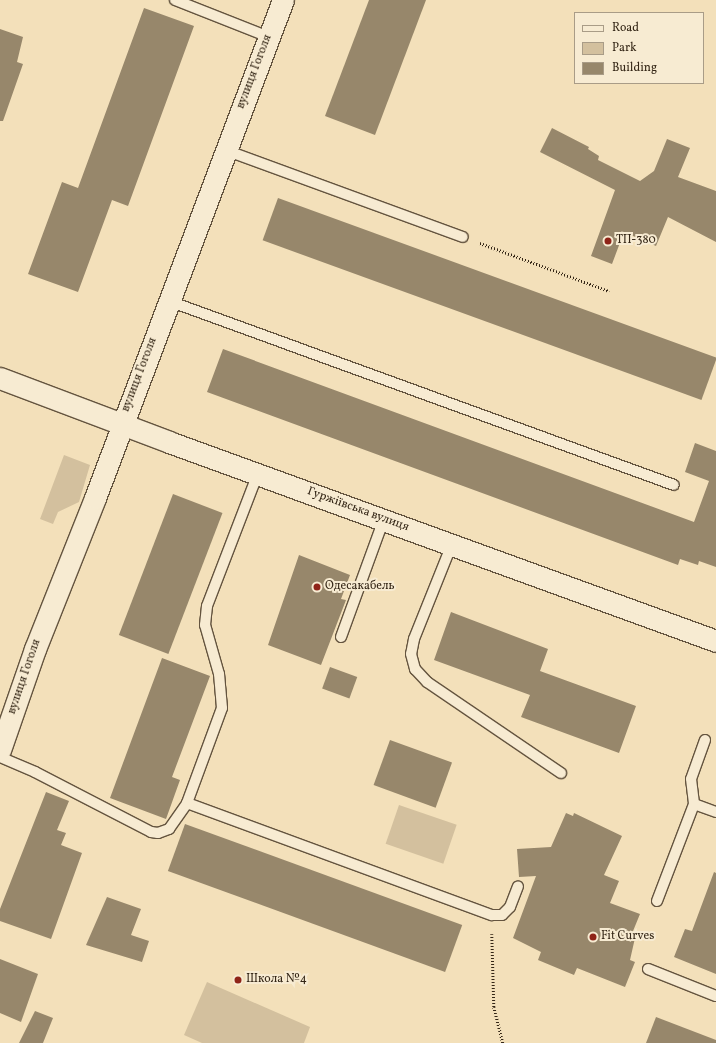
<!DOCTYPE html>
<html>
<head>
<meta charset="utf-8">
<style>
  body { margin:0 }
  #map { position:relative; width:716px; height:1043px; overflow:hidden; background:#f3e0ba; font-family:Vollkorn,serif }
  div>[style] { position:absolute }
  .green>* { inset:0; background:#d3c09e; transform-origin:0 0 }
  .building>* { inset:0; background:#97876b; transform-origin:0 0 }
  .path>* { height:2.5px; margin-top:-1.25px; transform-origin:0; background:repeating-linear-gradient(90deg,#342616 0 1px,transparent 0 3px) }
  .roads { filter:drop-shadow(1px 0 #64543f) drop-shadow(-1px 0 #64543f) drop-shadow(0 1px #64543f) drop-shadow(0 -1px #64543f) }
  .service>* { height:10px; margin:-5px; padding:0 5px; transform-origin:5px; border-radius:5px; background:#f7ebd2 }
  .minor>* { height:21px; margin:-10.5px; padding:0 10.5px; transform-origin:10.5px; border-radius:10.5px; background:#f7ebd2 }
  .dots>* { width:11px; height:11px; translate:-50% -50%; box-sizing:border-box; border:2px solid #f7ebd2; border-radius:50% }
  span { translate:-50% -50%; white-space:nowrap; text-align:center; line-height:1.15; -webkit-text-stroke:4px #f7ebd2; paint-order:stroke }
  .street-label { font-size:12px; color:#342616 }
  .poi-label { font-size:12px; color:#342616 }
  .left { translate:0 -50%; text-align:left }
  .legend { position:absolute; left:574px; top:12px; width:130px; height:72px; box-sizing:border-box; background:#f7ebd2; border:1px solid #a99c87; margin:0; padding:5px 7px; list-style:none; font-size:12px; color:#342616 }
  .legend li { display:flex; align-items:center; gap:8px; height:20px }
  .legend b { width:20px; border:1px solid #a99c87 }
</style>
</head>
<body>
<div id="map">
  <div class="green">
    <div style="clip-path:polygon(64px 455px,90px 465px,79px 502px,58px 512px,53px 524px,40px 519px)"></div>
    <div style="left:399px;top:805px;width:61px;height:41px;rotate:19deg"></div>
    <div style="clip-path:polygon(207px 982px,310px 1027px,304px 1043px,202px 1043px,184px 1035px)"></div>
  </div>
  <div class="building">
    <div style="clip-path:polygon(369px 0,426px 0,375px 135px,325px 116px)"></div>
    <div style="clip-path:polygon(144px 8px,194px 26px,128px 206px,112px 200px,78px 292px,28px 274px,62px 182px,78px 188px)"></div>
    <div style="clip-path:polygon(0 29px,23px 37px,17px 62px,23px 64px,3px 121px,0 121px)"></div>
    <div style="clip-path:polygon(552px 128px,589px 147px,588px 149px,599px 156px,598px 160px,640px 181px,654px 171px,667px 139px,690px 148px,678px 177px,716px 191px,716px 242px,668px 217px,656px 246px,624px 232px,612px 264px,591px 256px,615px 190px,540px 152px)"></div>
    <div style="left:278px;top:198px;width:467px;height:45px;rotate:20deg"></div>
    <div style="clip-path:polygon(223px 349px,694px 522px,709px 481px,685px 472px,695px 443px,716px 451px,716px 567px,699px 561px,698px 565px,680px 559px,678px 565px,207px 392px)"></div>
    <div style="left:173px;top:494px;width:53px;height:151px;rotate:21deg"></div>
    <div style="clip-path:polygon(299px 555px,350px 575px,341px 599px,346px 600px,321px 665px,268px 645px)"></div>
    <div style="clip-path:polygon(451px 612px,548px 649px,540px 671px,636px 706px,619px 753px,521px 717px,530px 695px,434px 660px)"></div>
    <div style="clip-path:polygon(162px 658px,210px 676px,172px 777px,180px 780px,166px 819px,110px 798px)"></div>
    <div style="left:330px;top:667px;width:29px;height:23px;rotate:20deg"></div>
    <div style="left:390px;top:740px;width:66px;height:48px;rotate:20deg"></div>
    <div style="clip-path:polygon(46px 792px,69px 801px,57px 830px,66px 833px,61px 845px,82px 853px,51px 939px,0 921px,0 909px)"></div>
    <div style="clip-path:polygon(566px 813px,573px 816px,574px 813px,622px 836px,604px 875px,619px 881px,610px 903px,640px 914px,631px 936px,635px 938px,630px 960px,635px 962px,625px 987px,577px 968px,574px 975px,538px 960px,541px 952px,513px 938px,536px 876px,519px 877px,517px 849px,551px 847px)"></div>
    <div style="left:185px;top:824px;width:295px;height:50px;rotate:20deg"></div>
    <div style="clip-path:polygon(714px 872px,716px 873px,716px 974px,674px 957px,685px 929px,692px 931px)"></div>
    <div style="clip-path:polygon(107px 897px,141px 909px,131px 935px,149px 941px,142px 962px,86px 945px)"></div>
    <div style="clip-path:polygon(0 959px,38px 974px,21px 1022px,0 1013px)"></div>
    <div style="clip-path:polygon(35px 1011px,53px 1018px,43px 1043px,19px 1043px)"></div>
    <div style="clip-path:polygon(656px 1017px,716px 1040px,716px 1043px,646px 1043px)"></div>
  </div>
  <div class="path">
    <div style="left:480px;top:243px;width:138px;rotate:20.4deg"></div>
    <div style="left:492px;top:934px;width:73px;rotate:88.4deg"></div>
    <div style="left:494px;top:1007px;width:37px;rotate:76deg"></div>
  </div>
  <div class="roads">
    <div class="service">
      <div style="left:175px;top:0;width:101px;rotate:21.5deg"></div>
      <div style="left:225px;top:150px;width:253px;rotate:20.1deg"></div>
      <div style="left:169px;top:301px;width:537px;rotate:20.02deg"></div>
      <div style="left:452px;top:544px;width:102px;rotate:111.8deg"></div>
      <div style="left:414px;top:639px;width:15px;rotate:101deg"></div>
      <div style="left:411px;top:654px;width:16px;rotate:75deg"></div>
      <div style="left:415px;top:669px;width:18px;rotate:47deg"></div>
      <div style="left:427px;top:682px;width:162px;rotate:34.2deg"></div>
      <div style="left:341px;top:637px;width:126px;rotate:-70deg"></div>
      <div style="left:705px;top:740px;width:41px;rotate:109.7deg"></div>
      <div style="left:691px;top:779px;width:25px;rotate:83deg"></div>
      <div style="left:694px;top:804px;width:23px;rotate:20deg"></div>
      <div style="left:0;top:757px;width:38px;rotate:23deg"></div>
      <div style="left:35px;top:772px;width:131px;rotate:27.3deg"></div>
      <div style="left:151px;top:832px;width:7px;rotate:8deg"></div>
      <div style="left:158px;top:833px;width:12px;rotate:-20deg"></div>
      <div style="left:169px;top:829px;width:32px;rotate:-55deg"></div>
      <div style="left:187px;top:803px;width:325px;rotate:20.2deg"></div>
      <div style="left:492px;top:915px;width:10px"></div>
      <div style="left:502px;top:915px;width:11px;rotate:-45deg"></div>
      <div style="left:510px;top:907px;width:22px;rotate:-69deg"></div>
      <div style="left:187px;top:803px;width:101px;rotate:-69.8deg"></div>
      <div style="left:222px;top:708px;width:34px;rotate:-95deg"></div>
      <div style="left:219px;top:674px;width:51px;rotate:-105.9deg"></div>
      <div style="left:205px;top:625px;width:19px;rotate:-84deg"></div>
      <div style="left:207px;top:606px;width:142px;rotate:-69deg"></div>
      <div style="left:657px;top:901px;width:104px;rotate:-69.1deg"></div>
      <div style="left:648px;top:969px;width:73px;rotate:21.7deg"></div>
    </div>
    <div class="minor">
      <div style="left:0;top:378px;width:181px;rotate:20.7deg"></div>
      <div style="left:169px;top:442px;width:582px;rotate:19.99deg"></div>
      <div style="left:0;top:750px;width:107px;rotate:-70.9deg"></div>
      <div style="left:35px;top:649px;width:162px;rotate:-68.3deg"></div>
      <div style="left:95px;top:498px;width:532px;rotate:-69.32deg"></div>
    </div>
  </div>
  <div class="dots">
    <div style="left:608px;top:241px;background:#8f2418"></div>
    <div style="left:317px;top:587px;background:#8f2418"></div>
    <div style="left:593px;top:937px;background:#8f2418"></div>
    <div style="left:238px;top:980px;background:#8f2418"></div>
  </div>
  <div class="street-label">
    <span style="left:255px;top:72px;rotate:-69deg">вулиця Гоголя</span>
    <span style="left:140px;top:375px;rotate:-69deg">вулиця Гоголя</span>
    <span style="left:358px;top:510px;rotate:20deg">Гуржіївська вулиця</span>
    <span style="left:25px;top:677px;rotate:-71deg">вулиця Гоголя</span>
  </div>
  <div class="poi-label">
    <span class="left" style="left:616px;top:241px">ТП-380</span>
    <span class="left" style="left:325px;top:587px">Одесакабель</span>
    <span class="left" style="left:601px;top:937px">Fit Curves</span>
    <span class="left" style="left:246px;top:980px">Школа №4</span>
  </div>
  <ul class="legend">
  <li><b style="height:5px;background:#f7ebd2"></b>Road</li>
  <li><b style="height:11px;background:#d3c09e"></b>Park</li>
  <li><b style="height:11px;background:#97876b"></b>Building</li>
  </ul>
</div>
</body>
</html>
